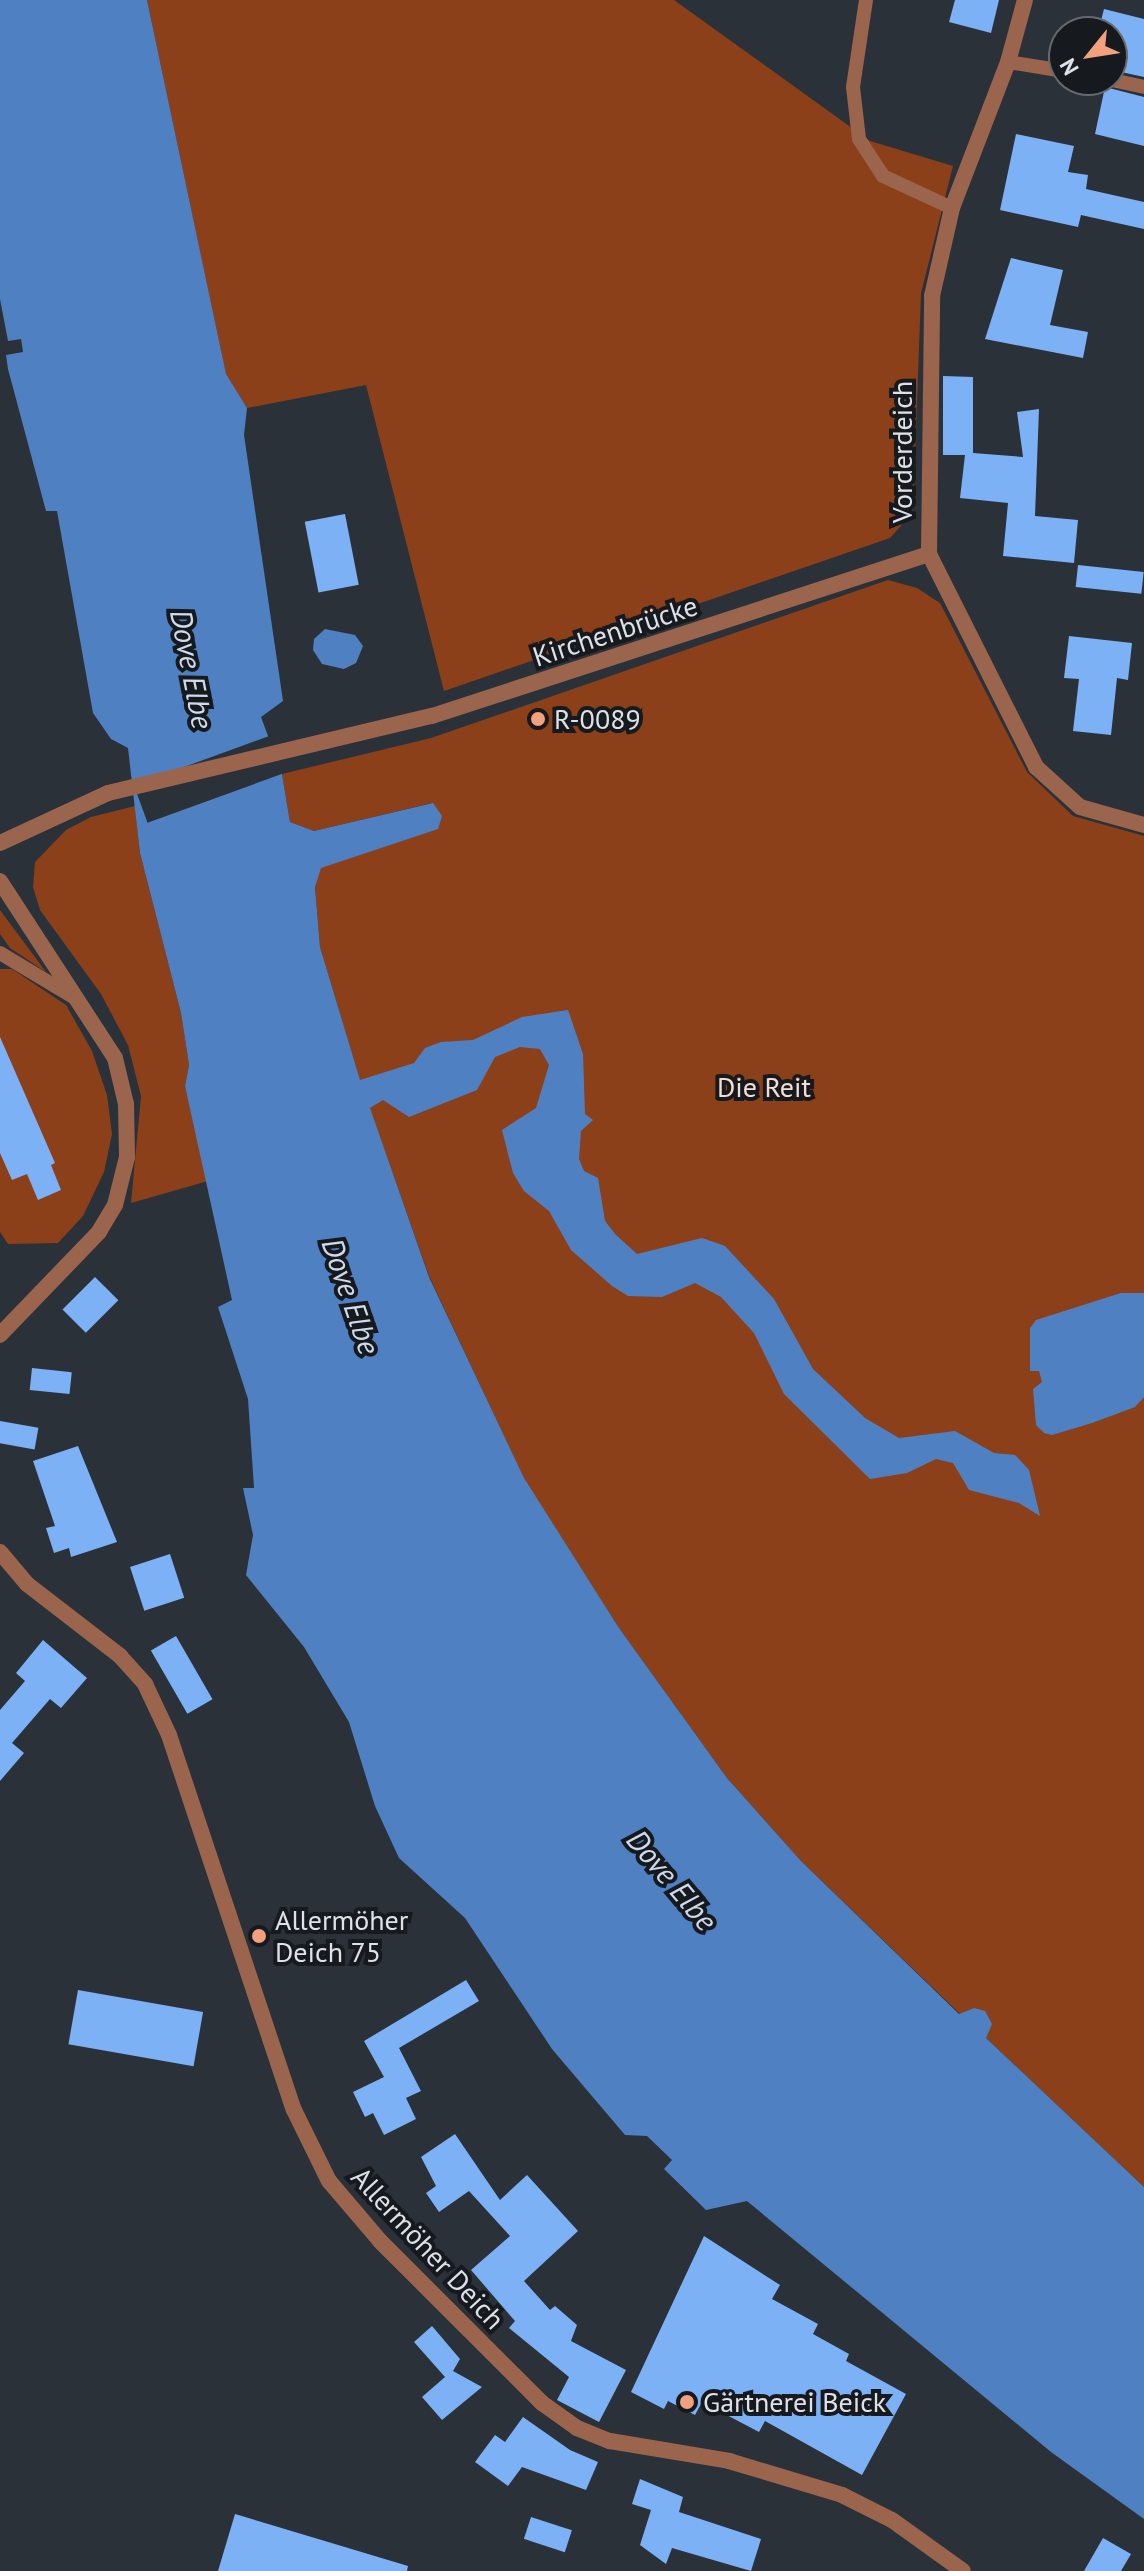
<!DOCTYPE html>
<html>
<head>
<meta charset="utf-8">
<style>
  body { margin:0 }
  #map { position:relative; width:1144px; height:2571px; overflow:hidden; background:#2b3139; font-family:"PT Sans",sans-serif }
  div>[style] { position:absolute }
  .green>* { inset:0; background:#8b401a }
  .water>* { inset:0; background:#4f81c2 }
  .pier>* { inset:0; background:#2b3139; transform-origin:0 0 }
  .building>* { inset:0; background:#7db1f5; transform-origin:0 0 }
  .service>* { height:14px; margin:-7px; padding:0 7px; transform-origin:7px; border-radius:7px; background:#9b654d }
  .minor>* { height:16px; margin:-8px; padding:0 8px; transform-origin:8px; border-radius:8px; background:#9b654d }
  .tertiary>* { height:16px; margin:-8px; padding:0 8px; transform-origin:8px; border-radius:8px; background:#9b654d }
  .dots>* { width:22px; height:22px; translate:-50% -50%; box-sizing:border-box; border:4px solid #16191d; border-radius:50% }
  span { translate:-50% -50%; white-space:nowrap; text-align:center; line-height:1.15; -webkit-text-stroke:8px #16191d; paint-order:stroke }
  .street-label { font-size:28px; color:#dee2e8 }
  .poi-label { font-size:28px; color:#dee2e8 }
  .left { translate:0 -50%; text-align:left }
  .park-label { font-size:28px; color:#f4ddd3 }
  .water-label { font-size:30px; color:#cedbed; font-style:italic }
  .north { position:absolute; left:1048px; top:16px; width:80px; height:80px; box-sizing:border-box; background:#16191d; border:2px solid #66696e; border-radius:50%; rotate:240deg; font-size:22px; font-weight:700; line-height:32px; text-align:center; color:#dee2e8 }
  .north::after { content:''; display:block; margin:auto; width:28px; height:36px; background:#f1a17d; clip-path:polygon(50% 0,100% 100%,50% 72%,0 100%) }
</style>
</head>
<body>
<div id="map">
  <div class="green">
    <div style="clip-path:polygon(147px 0,674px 0,870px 141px,953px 166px,921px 293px,913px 512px,890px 538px,444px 691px,366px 385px,247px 408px,226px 375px)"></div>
    <div style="clip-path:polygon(888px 580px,917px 588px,940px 603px,1027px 772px,1073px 816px,1144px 836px,1144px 2187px,986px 2038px,974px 2008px,960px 2014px,801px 1861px,727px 1778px,619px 1628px,524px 1479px,429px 1276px,360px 1081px,320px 947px,315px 887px,320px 867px,432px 803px,314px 831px,290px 822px,282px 774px,431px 738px)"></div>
    <div style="clip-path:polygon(135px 806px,140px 853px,181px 1013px,189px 1065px,185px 1086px,208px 1181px,131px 1203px,141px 1096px,128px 1045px,101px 994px,40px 910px,33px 887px,35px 862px,66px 830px,91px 817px)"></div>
    <div style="clip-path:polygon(0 910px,46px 972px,10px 948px,0 934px)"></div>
    <div style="clip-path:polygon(0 969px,12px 969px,66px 1005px,92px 1051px,107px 1095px,112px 1134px,104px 1172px,83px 1216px,58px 1243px,8px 1244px,0 1232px)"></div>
  </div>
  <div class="water">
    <div style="clip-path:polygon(0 0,147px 0,226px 374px,247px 408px,244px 435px,283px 701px,261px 717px,282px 774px,290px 822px,314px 831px,433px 803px,442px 816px,438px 829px,321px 868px,315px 887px,320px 947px,360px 1080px,414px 1063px,425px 1048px,441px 1042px,473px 1040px,522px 1017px,568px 1010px,583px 1054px,585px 1114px,593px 1120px,581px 1131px,579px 1159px,584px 1171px,598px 1178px,605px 1221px,616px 1235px,637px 1254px,702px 1238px,725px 1246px,774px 1299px,813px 1369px,865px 1418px,899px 1438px,955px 1431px,994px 1453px,1015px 1455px,1029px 1470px,1040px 1516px,1019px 1503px,969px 1490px,953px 1463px,936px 1459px,907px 1473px,870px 1479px,784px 1394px,754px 1333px,721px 1297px,695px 1283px,662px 1297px,628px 1296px,612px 1286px,571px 1250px,549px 1211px,524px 1191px,513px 1173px,502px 1130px,536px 1108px,549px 1065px,540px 1049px,520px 1047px,495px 1057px,477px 1090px,409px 1117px,383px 1100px,370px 1108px,429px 1277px,524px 1478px,619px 1628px,727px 1778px,801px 1861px,959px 2014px,974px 2008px,985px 2011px,992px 2024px,986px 2038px,1144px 2187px,1144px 2519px,1051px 2452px,747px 2201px,706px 2210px,664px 2169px,672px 2160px,647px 2136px,625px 2135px,552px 2049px,465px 1918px,399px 1858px,375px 1806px,349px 1722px,304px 1647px,246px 1575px,253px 1535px,243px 1488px,254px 1488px,248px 1399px,218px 1307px,232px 1300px,185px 1086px,189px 1065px,181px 1013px,140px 853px,128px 748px,111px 739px,93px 713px,57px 511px,46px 511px,8px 369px,6px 355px,23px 352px,21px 339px,8px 341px,0 299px)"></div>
    <div style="clip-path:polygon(325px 629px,355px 635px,363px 646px,356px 663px,344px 669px,322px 664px,313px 650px,314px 639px)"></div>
    <div style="clip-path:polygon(1121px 1293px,1144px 1293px,1144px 1397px,1135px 1407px,1092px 1423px,1052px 1435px,1044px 1433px,1036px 1425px,1033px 1389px,1042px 1382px,1039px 1371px,1030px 1371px,1030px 1328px,1036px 1320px)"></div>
  </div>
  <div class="pier">
    <div style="left:272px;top:735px;width:40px;height:147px;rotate:70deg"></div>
  </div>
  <div class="building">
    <div style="clip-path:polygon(955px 0,999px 0,991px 33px,949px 22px)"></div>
    <div style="clip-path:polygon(1104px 9px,1144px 19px,1144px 77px,1112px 70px,1112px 32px,1098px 32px)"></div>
    <div style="clip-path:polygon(1105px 87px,1144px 97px,1144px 146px,1095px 134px)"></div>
    <div style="clip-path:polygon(1016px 134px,1074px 146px,1068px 172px,1088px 175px,1086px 189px,1144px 202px,1144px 229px,1081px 215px,1078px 227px,1000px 210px)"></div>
    <div style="clip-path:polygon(1011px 258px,1063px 270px,1050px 325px,1088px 332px,1083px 358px,985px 339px)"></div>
    <div style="clip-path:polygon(943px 376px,973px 377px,973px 453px,1023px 457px,1017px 412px,1039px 409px,1035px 516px,1078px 520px,1074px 563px,1003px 556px,1008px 503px,960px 498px,965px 455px,943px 455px)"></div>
    <div style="left:345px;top:514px;width:72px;height:41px;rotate:79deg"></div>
    <div style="left:1078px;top:565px;width:66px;height:22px;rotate:6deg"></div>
    <div style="clip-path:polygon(1069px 636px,1132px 643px,1128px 680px,1117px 678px,1111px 735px,1073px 731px,1079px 679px,1064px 678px)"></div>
    <div style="clip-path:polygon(0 1037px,55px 1163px,51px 1165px,61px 1190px,38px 1200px,27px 1174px,12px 1180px,0 1153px)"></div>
    <div style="left:95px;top:1277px;width:33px;height:46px;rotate:45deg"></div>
    <div style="left:32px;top:1368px;width:40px;height:22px;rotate:6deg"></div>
    <div style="left:0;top:1421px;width:39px;height:22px;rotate:10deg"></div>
    <div style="clip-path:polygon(78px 1446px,117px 1542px,71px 1557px,69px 1548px,54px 1553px,46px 1528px,55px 1526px,33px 1461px)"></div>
    <div style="left:170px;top:1554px;width:46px;height:42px;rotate:72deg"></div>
    <div style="left:176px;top:1636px;width:73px;height:29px;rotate:60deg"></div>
    <div style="clip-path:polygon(43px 1640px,87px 1678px,61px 1708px,50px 1699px,12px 1743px,24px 1753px,0 1781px,0 1710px,25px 1681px,16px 1673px)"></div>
    <div style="clip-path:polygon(466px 1980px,479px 2001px,399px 2048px,421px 2091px,406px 2098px,416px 2119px,384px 2135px,373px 2113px,365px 2117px,353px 2092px,384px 2077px,364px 2041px)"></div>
    <div style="left:78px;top:1990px;width:127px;height:55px;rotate:10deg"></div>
    <div style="clip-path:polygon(455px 2134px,500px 2200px,527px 2175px,578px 2231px,524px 2281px,550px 2310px,555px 2306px,577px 2325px,571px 2341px,626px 2370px,599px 2422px,557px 2400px,569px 2377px,509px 2328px,515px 2321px,471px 2270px,510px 2236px,469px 2191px,439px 2212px,426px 2193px,436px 2186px,421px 2157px)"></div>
    <div style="clip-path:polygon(704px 2236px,780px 2285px,772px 2299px,818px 2324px,813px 2334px,849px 2354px,846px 2361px,906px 2394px,862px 2475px,765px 2421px,759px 2432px,702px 2402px,695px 2415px,668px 2401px,664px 2409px,631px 2392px)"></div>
    <div style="clip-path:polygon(432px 2326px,460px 2359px,453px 2371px,482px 2387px,442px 2420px,422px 2397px,445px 2377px,414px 2342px)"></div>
    <div style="clip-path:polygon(523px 2417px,570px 2450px,598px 2462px,586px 2490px,522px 2467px,508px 2486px,475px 2462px,495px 2435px,505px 2442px)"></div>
    <div style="clip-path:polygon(640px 2479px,683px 2497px,679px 2512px,761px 2539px,751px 2571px,672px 2548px,666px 2564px,640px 2545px,651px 2510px,632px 2504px)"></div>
    <div style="clip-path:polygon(235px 2514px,408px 2566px,407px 2571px,218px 2571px)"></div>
    <div style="left:531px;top:2517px;width:43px;height:23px;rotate:18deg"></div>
    <div style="clip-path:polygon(1103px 2538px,1131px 2554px,1121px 2571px,1084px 2571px)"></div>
  </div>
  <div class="service">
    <div style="left:866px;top:0;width:88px;rotate:98.5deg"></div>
    <div style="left:853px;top:87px;width:52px;rotate:83.4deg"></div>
    <div style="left:859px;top:139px;width:44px;rotate:57deg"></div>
    <div style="left:883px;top:176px;width:76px;rotate:24.9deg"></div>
    <div style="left:1008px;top:62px;width:57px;rotate:9.1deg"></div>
    <div style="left:1112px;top:80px;width:33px;rotate:12deg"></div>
    <div style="left:0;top:953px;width:87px;rotate:31deg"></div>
  </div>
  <div class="minor">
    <div style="left:929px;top:554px;width:238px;rotate:63.3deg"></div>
    <div style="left:1036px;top:767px;width:59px;rotate:42.3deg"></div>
    <div style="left:1080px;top:807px;width:66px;rotate:15.7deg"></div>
  </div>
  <div class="tertiary">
    <div style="left:0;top:843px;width:119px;rotate:-24.8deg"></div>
    <div style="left:108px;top:793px;width:333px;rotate:-13.4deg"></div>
    <div style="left:432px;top:716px;width:523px;rotate:-18.05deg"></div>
    <div style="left:929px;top:554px;width:258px;rotate:-89.3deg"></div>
    <div style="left:932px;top:296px;width:90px;rotate:-77.2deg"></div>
    <div style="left:952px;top:208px;width:156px;rotate:-69deg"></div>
    <div style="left:1008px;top:62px;width:64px;rotate:-74.7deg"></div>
    <div style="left:0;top:881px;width:211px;rotate:57deg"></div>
    <div style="left:115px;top:1058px;width:47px;rotate:76.6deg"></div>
    <div style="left:126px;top:1104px;width:53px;rotate:88.9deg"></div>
    <div style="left:127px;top:1157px;width:49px;rotate:104deg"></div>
    <div style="left:115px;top:1205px;width:31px;rotate:121deg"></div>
    <div style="left:99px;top:1232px;width:143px;rotate:133.9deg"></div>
    <div style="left:0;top:1552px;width:42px;rotate:49.8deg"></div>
    <div style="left:27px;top:1584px;width:118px;rotate:37.7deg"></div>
    <div style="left:120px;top:1656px;width:38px;rotate:48deg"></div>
    <div style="left:145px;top:1684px;width:56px;rotate:64.8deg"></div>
    <div style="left:169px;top:1735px;width:395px;rotate:71.6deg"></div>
    <div style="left:294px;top:2110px;width:79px;rotate:63.8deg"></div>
    <div style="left:329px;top:2181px;width:80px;rotate:49.6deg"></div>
    <div style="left:381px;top:2242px;width:228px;rotate:45deg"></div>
    <div style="left:542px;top:2403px;width:43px;rotate:35.5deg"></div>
    <div style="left:577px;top:2428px;width:35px;rotate:22deg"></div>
    <div style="left:610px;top:2441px;width:121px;rotate:9.5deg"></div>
    <div style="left:729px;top:2461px;width:118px;rotate:16.7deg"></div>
    <div style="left:842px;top:2495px;width:56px;rotate:26.6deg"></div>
    <div style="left:892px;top:2520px;width:87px;rotate:35.7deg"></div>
  </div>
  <div class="dots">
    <div style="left:538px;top:719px;background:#f1a17d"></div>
    <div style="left:259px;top:1936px;background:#f1a17d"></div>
    <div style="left:687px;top:2402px;background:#f1a17d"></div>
  </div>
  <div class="street-label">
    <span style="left:902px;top:452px;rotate:-90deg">Vorderdeich</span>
    <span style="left:615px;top:631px;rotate:-18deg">Kirchenbrücke</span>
    <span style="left:428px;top:2248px;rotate:47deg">Allermöher Deich</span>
  </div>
  <div class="poi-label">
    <span class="left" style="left:554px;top:719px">R-0089</span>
    <span class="left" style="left:275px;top:1936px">Allermöher<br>Deich 75</span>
    <span class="left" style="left:703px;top:2402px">Gärtnerei Beick</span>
  </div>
  <div class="park-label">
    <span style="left:764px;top:1087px">Die Reit</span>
  </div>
  <div class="water-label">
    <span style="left:192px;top:669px;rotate:79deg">Dove Elbe</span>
    <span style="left:351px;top:1296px;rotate:71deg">Dove Elbe</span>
    <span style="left:672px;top:1880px;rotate:50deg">Dove Elbe</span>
  </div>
  <div class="north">N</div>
</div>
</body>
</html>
